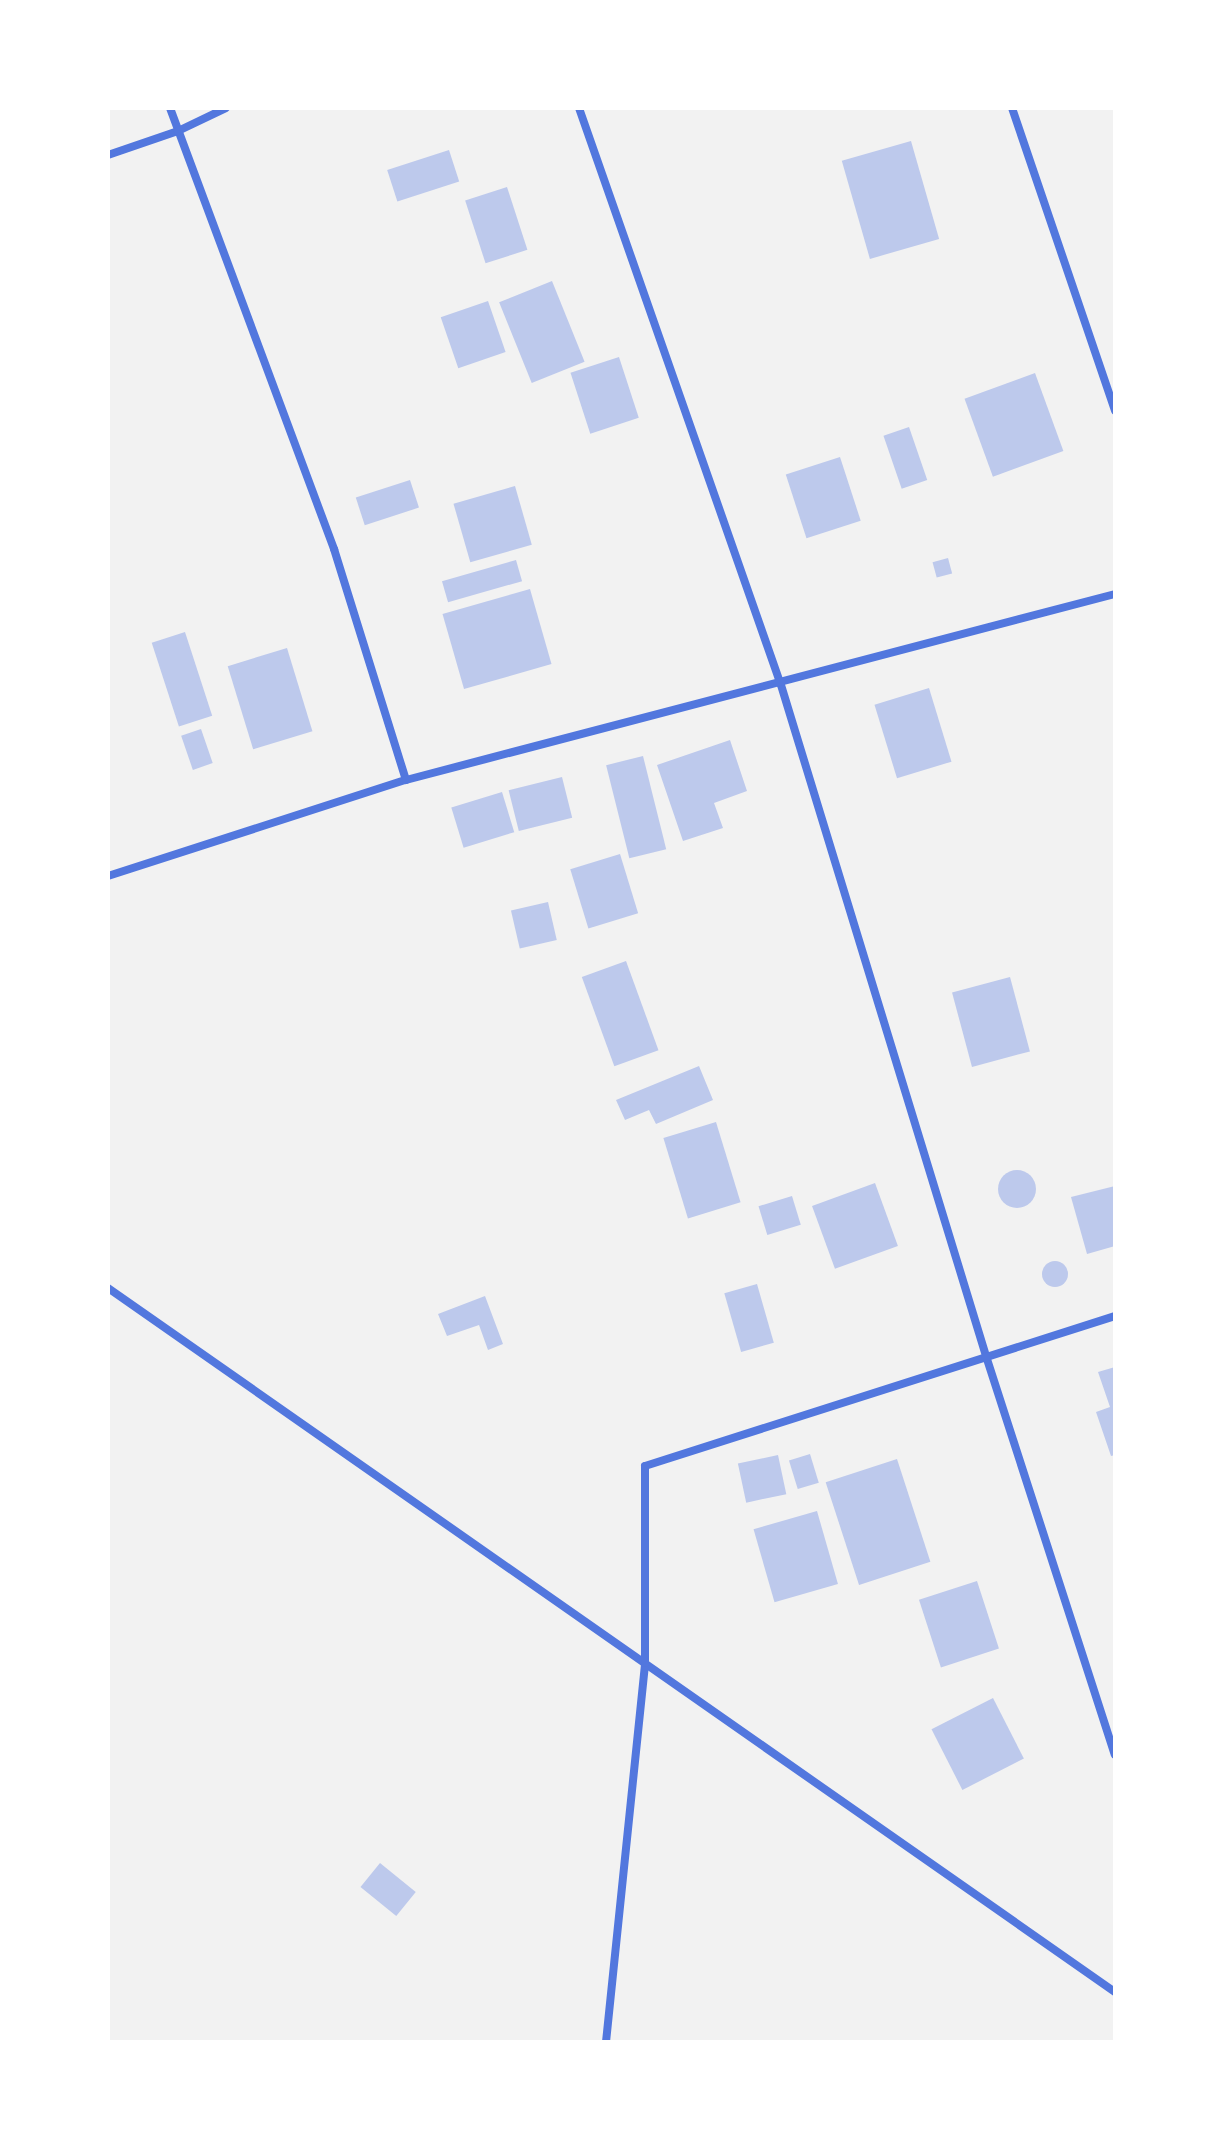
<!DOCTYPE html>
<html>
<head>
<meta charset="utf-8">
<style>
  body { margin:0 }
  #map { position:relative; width:1223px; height:2150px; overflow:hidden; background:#f2f2f2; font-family:Signika,sans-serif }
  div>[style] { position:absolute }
  .building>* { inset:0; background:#bdc9ec; transform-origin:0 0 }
  .round { border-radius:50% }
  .minor>* { height:8px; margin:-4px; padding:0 4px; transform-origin:4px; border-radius:4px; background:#5277de }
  span { translate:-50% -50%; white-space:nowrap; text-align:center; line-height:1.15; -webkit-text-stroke:6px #fff; paint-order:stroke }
  .frame { position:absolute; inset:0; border:110px solid #fff; pointer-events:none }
</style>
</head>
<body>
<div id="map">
  <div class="building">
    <div style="left:911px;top:141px;width:102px;height:72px;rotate:74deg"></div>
    <div style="left:449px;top:150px;width:33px;height:65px;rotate:72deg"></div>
    <div style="left:507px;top:187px;width:66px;height:44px;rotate:72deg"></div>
    <div style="left:552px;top:281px;width:87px;height:57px;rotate:68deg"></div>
    <div style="left:488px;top:301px;width:54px;height:50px;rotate:71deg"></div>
    <div style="left:619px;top:357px;width:64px;height:51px;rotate:72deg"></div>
    <div style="left:1035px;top:373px;width:83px;height:75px;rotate:70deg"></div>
    <div style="left:909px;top:427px;width:56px;height:27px;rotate:71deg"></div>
    <div style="left:840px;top:457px;width:67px;height:57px;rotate:72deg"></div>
    <div style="left:410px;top:480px;width:29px;height:57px;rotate:72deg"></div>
    <div style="left:515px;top:486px;width:61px;height:64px;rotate:74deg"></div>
    <div style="left:948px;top:558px;width:16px;height:16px;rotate:75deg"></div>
    <div style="left:516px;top:560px;width:22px;height:77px;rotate:74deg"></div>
    <div style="left:530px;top:589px;width:78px;height:91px;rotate:74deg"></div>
    <div style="left:185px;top:632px;width:88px;height:35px;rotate:72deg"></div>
    <div style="left:287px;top:648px;width:87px;height:62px;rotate:73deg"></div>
    <div style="left:929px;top:688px;width:77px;height:57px;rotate:73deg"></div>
    <div style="left:201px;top:729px;width:36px;height:21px;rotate:71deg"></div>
    <div style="clip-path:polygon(730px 740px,747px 791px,714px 803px,723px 828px,683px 841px,657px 765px)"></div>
    <div style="left:643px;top:756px;width:96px;height:38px;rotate:76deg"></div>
    <div style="left:562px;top:777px;width:42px;height:55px;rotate:76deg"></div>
    <div style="left:502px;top:792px;width:42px;height:53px;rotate:73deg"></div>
    <div style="left:620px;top:854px;width:62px;height:52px;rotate:73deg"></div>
    <div style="left:548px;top:902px;width:39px;height:38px;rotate:77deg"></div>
    <div style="left:626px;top:961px;width:95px;height:47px;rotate:70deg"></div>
    <div style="left:1010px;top:977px;width:77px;height:60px;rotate:75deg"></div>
    <div style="clip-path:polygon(699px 1066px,713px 1100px,656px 1124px,649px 1110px,625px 1120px,616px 1100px)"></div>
    <div style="left:716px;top:1122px;width:84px;height:55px;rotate:73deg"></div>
    <div class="round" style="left:998px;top:1170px;width:38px;height:38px"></div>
    <div style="left:875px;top:1183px;width:67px;height:67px;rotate:70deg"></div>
    <div style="clip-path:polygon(1115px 1186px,1115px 1246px,1087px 1254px,1071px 1197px)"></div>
    <div style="left:792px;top:1196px;width:30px;height:35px;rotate:73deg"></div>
    <div class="round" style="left:1042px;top:1261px;width:26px;height:26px"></div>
    <div style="left:757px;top:1284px;width:61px;height:34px;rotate:74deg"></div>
    <div style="clip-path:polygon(485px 1296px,503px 1344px,488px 1350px,479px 1325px,447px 1336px,438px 1314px)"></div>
    <div style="clip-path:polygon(1115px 1367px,1115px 1455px,1111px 1456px,1096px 1412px,1110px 1407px,1098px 1372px)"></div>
    <div style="left:810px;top:1454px;width:30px;height:22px;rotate:73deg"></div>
    <div style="left:778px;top:1455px;width:40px;height:41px;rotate:78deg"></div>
    <div style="left:897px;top:1459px;width:108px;height:75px;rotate:72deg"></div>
    <div style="left:817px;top:1511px;width:76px;height:66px;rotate:74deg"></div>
    <div style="left:977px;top:1581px;width:71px;height:61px;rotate:72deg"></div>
    <div style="left:993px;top:1698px;width:68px;height:69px;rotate:63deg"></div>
    <div style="left:380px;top:1863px;width:46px;height:31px;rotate:39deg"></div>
  </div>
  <div class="minor">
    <div style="left:170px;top:108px;width:471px;rotate:69.6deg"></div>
    <div style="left:334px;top:549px;width:242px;rotate:72.7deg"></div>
    <div style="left:579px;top:108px;width:611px;rotate:70.71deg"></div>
    <div style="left:781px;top:685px;width:702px;rotate:73.01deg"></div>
    <div style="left:986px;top:1356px;width:419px;rotate:72.1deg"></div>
    <div style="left:1012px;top:108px;width:320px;rotate:71.2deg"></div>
    <div style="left:108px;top:155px;width:74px;rotate:-18.9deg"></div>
    <div style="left:178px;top:131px;width:53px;rotate:-25.6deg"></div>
    <div style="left:108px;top:876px;width:313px;rotate:-17.9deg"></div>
    <div style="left:406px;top:780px;width:733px;rotate:-14.7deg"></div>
    <div style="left:108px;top:1288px;width:1229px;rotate:34.96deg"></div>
    <div style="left:606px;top:2042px;width:381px;rotate:-84.1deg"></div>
    <div style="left:645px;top:1663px;width:197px;rotate:-90deg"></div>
    <div style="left:645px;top:1466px;width:493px;rotate:-17.7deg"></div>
  </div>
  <div class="frame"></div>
</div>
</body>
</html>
